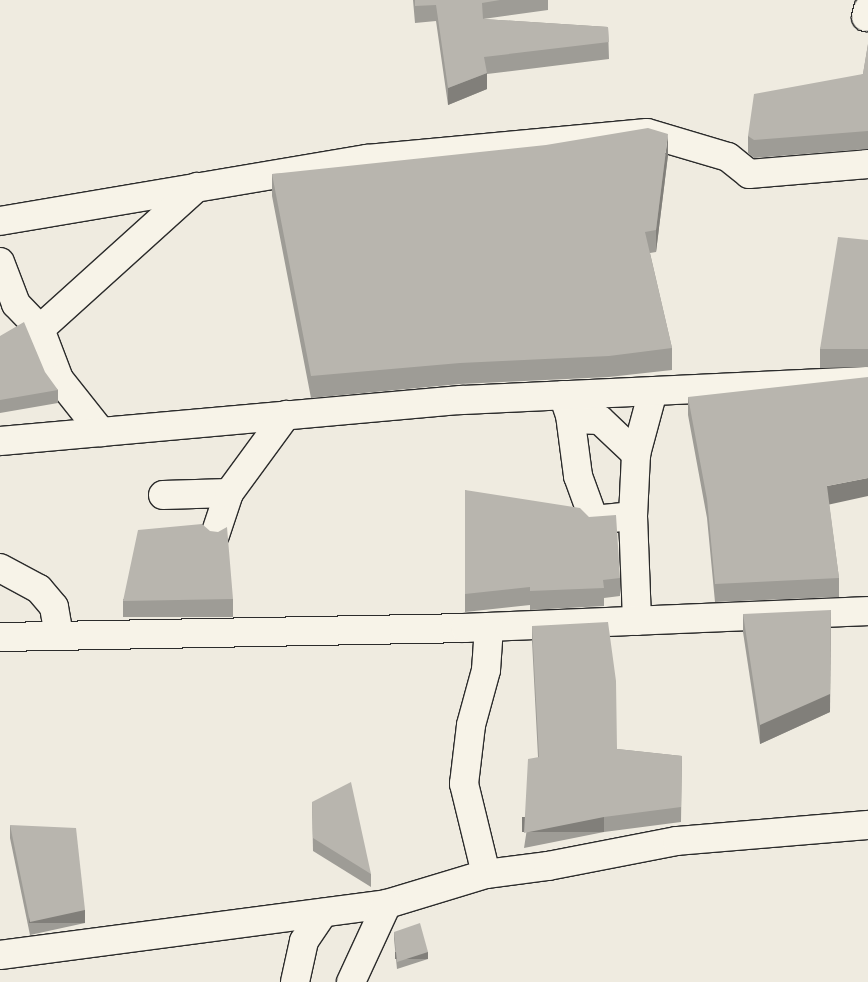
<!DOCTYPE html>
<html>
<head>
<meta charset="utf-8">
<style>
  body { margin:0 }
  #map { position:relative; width:868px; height:982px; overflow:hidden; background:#efebe0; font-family:Sriracha,sans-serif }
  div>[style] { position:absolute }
  .roads { filter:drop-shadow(1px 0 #2b2b2b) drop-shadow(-1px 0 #2b2b2b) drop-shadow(0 1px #2b2b2b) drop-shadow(0 -1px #2b2b2b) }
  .minor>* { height:28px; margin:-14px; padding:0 14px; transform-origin:14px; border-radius:14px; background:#f7f3e8 }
  .wall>* { inset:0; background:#9e9c96; transform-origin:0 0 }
  .shaded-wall>* { inset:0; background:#817f7a; transform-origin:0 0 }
  .building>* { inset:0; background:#b8b5ae }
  span { translate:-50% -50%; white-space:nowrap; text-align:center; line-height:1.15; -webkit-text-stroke:4.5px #f7f3e8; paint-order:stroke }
</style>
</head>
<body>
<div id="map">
  <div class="roads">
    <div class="minor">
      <div style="left:866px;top:17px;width:8px;rotate:-76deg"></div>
      <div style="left:0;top:221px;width:372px;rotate:-9.6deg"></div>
      <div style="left:367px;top:159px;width:281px;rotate:-5.3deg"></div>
      <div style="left:647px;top:133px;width:84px;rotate:16.5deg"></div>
      <div style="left:728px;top:157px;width:27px;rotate:39deg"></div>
      <div style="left:749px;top:174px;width:119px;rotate:-4.8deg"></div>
      <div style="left:0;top:262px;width:45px;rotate:69.1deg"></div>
      <div style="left:16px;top:304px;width:35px;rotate:46deg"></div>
      <div style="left:40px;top:329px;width:53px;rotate:69.2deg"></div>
      <div style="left:59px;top:379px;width:68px;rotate:51.6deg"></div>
      <div style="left:40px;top:329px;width:212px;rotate:-42.1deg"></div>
      <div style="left:563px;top:395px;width:21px;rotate:71deg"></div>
      <div style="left:570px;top:415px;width:62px;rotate:82.5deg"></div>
      <div style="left:578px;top:476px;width:47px;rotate:70deg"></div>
      <div style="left:594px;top:520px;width:39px;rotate:-6deg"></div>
      <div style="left:633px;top:516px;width:62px;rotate:-87.2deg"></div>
      <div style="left:636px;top:454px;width:65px;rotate:-74.9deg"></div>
      <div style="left:571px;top:419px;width:29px;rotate:2deg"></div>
      <div style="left:600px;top:420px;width:50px;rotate:43.4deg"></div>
      <div style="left:0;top:441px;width:463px;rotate:-5.1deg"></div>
      <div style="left:461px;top:400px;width:407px;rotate:-2.7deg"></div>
      <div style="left:163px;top:495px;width:66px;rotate:-1.7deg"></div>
      <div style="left:633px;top:516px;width:105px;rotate:87.8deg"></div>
      <div style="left:215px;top:535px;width:44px;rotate:-71.6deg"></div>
      <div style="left:229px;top:493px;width:97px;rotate:-53.8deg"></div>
      <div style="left:0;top:568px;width:44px;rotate:28.3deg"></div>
      <div style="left:39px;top:589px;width:23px;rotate:50deg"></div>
      <div style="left:54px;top:607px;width:29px;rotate:80deg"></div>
      <div style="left:0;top:637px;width:465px;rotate:-1.1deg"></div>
      <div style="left:465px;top:628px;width:403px;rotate:-2.4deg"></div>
      <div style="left:486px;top:874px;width:93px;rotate:-103.7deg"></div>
      <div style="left:464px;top:784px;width:59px;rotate:-83.2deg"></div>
      <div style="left:471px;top:725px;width:57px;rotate:-74.7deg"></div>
      <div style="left:486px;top:670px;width:43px;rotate:-86deg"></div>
      <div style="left:0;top:955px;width:390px;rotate:-7.5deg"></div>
      <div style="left:387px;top:904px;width:103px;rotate:-16.9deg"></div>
      <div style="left:486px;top:874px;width:63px;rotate:-7.4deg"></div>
      <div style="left:548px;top:866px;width:131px;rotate:-11deg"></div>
      <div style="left:677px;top:841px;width:192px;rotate:-4.8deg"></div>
      <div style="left:295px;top:982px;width:42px;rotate:-77.6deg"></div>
      <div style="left:304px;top:941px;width:34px;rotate:-56deg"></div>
      <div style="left:351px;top:982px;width:86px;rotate:-65.2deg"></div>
    </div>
  </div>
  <div class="wall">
    <div style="clip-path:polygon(413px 0,548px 0,548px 10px,483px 19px,608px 27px,609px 59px,487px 74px,487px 89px,448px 105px,436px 21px,415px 23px)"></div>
    <div style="clip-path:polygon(868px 44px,868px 149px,754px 158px,748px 153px,748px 136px,863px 74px)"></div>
    <div style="clip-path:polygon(668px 155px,656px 252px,650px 253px,672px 348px,672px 370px,609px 377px,460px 384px,311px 398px,272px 196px,272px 174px)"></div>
    <div style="clip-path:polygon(868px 240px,868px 367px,820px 368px,820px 349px)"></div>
    <div style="clip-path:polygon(0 336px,58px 390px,58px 403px,0 413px)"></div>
    <div style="clip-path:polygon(688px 397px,829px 504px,839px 578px,839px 597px,715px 602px,707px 518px,688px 415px)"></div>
    <div style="clip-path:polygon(465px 490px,620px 578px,620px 596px,604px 598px,604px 606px,530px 610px,530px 605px,465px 612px)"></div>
    <div style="left:233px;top:599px;width:18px;height:110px;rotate:90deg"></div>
    <div style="clip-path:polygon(743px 614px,830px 712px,760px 744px,743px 632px)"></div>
    <div style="clip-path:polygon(532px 626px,617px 749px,682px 756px,681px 822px,604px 832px,524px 848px,538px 757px,532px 641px)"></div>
    <div style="clip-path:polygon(312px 802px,371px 874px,371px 887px,313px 851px)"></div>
    <div style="clip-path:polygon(10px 825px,85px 923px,30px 935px,10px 838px)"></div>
    <div style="clip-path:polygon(394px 932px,428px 959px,397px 969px,394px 939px)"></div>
  </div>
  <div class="shaded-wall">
    <div style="clip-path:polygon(487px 73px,487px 89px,448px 105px,448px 88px)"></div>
    <div style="clip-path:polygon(668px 134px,668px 155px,656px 252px,656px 230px)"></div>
    <div style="clip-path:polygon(868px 478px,868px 496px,827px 505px,827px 486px)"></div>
    <div style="clip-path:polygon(831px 610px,830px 712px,760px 744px,760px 725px)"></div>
    <div style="left:604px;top:817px;width:15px;height:82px;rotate:90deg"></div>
    <div style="left:85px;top:910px;width:13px;height:56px;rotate:90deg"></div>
    <div style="left:428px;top:952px;width:7px;height:33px;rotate:90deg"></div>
  </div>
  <div class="building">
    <div style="clip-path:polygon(415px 0,500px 0,482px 3px,483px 19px,608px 27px,609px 42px,484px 57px,487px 73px,448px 88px,436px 5px,415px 6px)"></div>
    <div style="clip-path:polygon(868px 44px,868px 131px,754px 140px,748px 136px,754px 94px,863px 74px)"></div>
    <div style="clip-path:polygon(648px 128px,668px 134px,656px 230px,645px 232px,672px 348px,609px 356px,460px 363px,311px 376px,272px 174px,546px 145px)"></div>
    <div style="clip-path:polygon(838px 237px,868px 240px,868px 349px,820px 349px)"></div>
    <div style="clip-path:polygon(24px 322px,45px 372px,58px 390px,0 400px,0 336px)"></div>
    <div style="clip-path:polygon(868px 377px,868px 478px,827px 486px,839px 578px,715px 584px,707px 499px,688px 397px)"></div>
    <div style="clip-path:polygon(465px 490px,580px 508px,589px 517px,616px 515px,620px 578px,603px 580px,604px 588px,530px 591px,530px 587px,465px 594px)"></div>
    <div style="clip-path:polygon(202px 524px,210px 531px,218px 532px,227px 527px,233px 599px,123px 601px,138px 530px)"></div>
    <div style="clip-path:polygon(831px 610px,830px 694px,760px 725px,743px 614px)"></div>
    <div style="clip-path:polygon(608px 622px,616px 681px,617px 749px,682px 756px,681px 807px,604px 817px,524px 833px,528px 759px,539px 757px,532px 626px)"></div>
    <div style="clip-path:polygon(351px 782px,371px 874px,313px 838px,312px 802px)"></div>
    <div style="clip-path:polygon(10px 825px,76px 828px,85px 910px,30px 922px)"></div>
    <div style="clip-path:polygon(420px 923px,428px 952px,397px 962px,394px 932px)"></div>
  </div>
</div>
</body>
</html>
